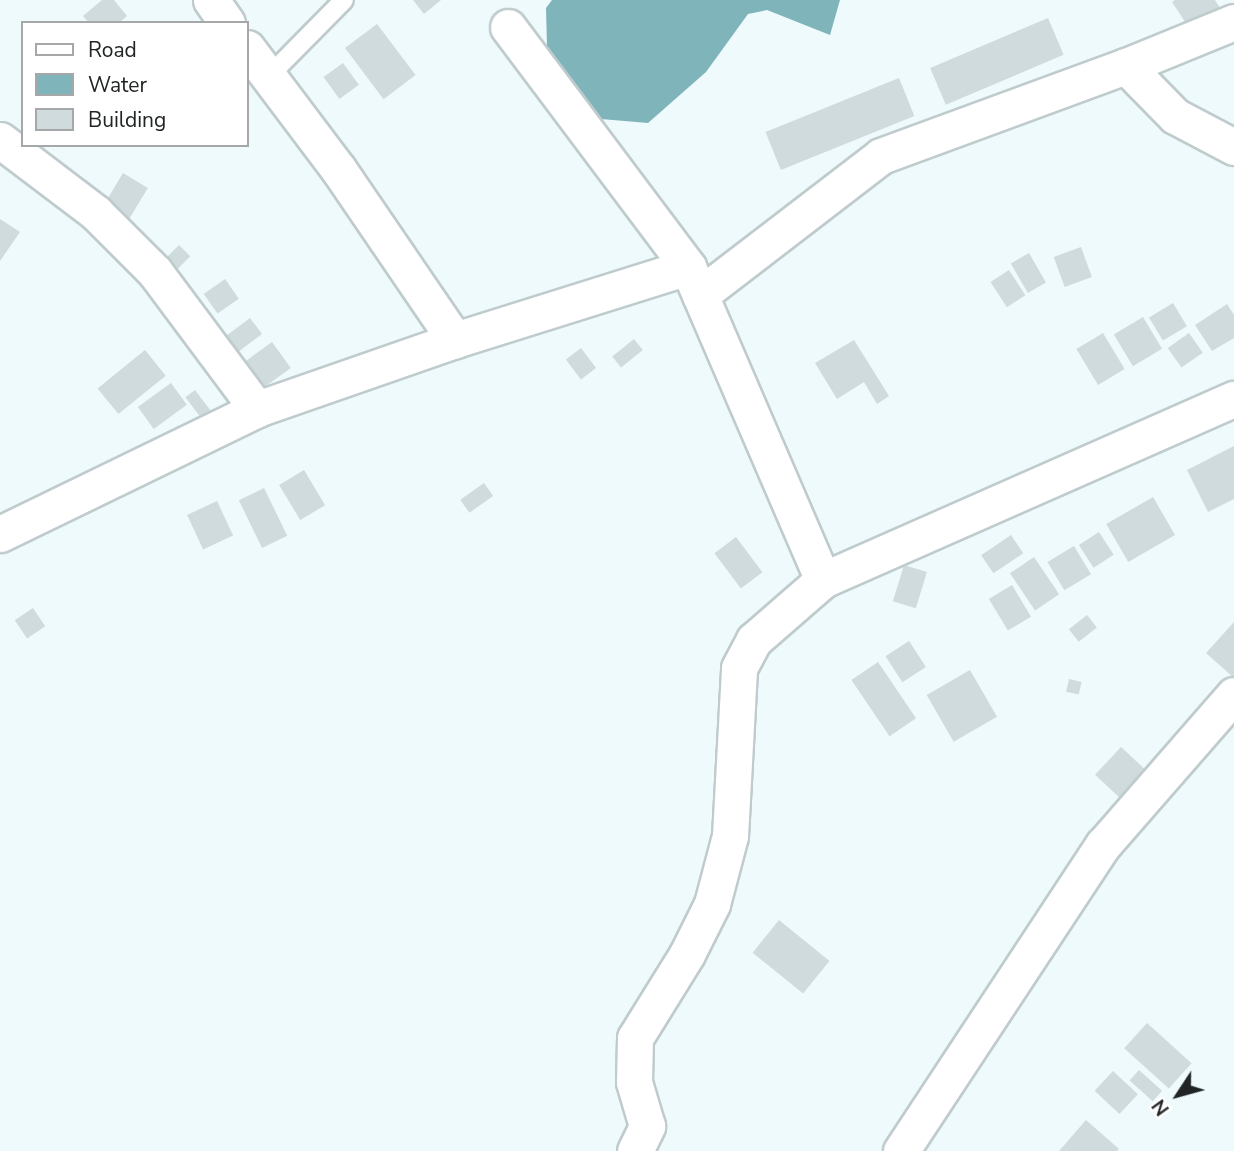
<!DOCTYPE html>
<html>
<head>
<meta charset="utf-8">
<style>
  body { margin:0 }
  #map { position:relative; width:1234px; height:1151px; overflow:hidden; background:#eefafc; font-family:"Nunito Sans",sans-serif }
  div>[style] { position:absolute }
  .water>* { inset:0; background:#7fb4bb }
  .building>* { inset:0; background:#cfdbdd; transform-origin:0 0 }
  .roads { filter:drop-shadow(2px 0 #bfcbcd) drop-shadow(-2px 0 #bfcbcd) drop-shadow(0 2px #bfcbcd) drop-shadow(0 -2px #bfcbcd) }
  .lane>* { height:18px; margin:-9px; padding:0 9px; transform-origin:9px; border-radius:9px; background:#fff }
  .street>* { height:35px; margin:-17.5px; padding:0 17.5px; transform-origin:17.5px; border-radius:17.5px; background:#fff }
  span { translate:-50% -50%; white-space:nowrap; text-align:center; line-height:1.15; -webkit-text-stroke:5px #fff; paint-order:stroke }
  .legend { position:absolute; left:21px; top:21px; width:228px; height:126px; box-sizing:border-box; background:#fff; border:2px solid #a6a7a8; margin:0; padding:9px 12px; list-style:none; font-size:21px; color:#202425 }
  .legend li { display:flex; align-items:center; gap:14px; height:35px }
  .legend b { width:35px; border:2px solid #a6a7a8 }
  .north { position:absolute; left:1143px; top:1060px; width:70px; height:70px; -webkit-text-stroke:5px #fff; paint-order:stroke; rotate:234deg; font-size:19px; font-weight:700; line-height:28px; text-align:center; color:#202425 }
  .north::after { content:''; display:block; margin:auto; width:24px; height:32px; background:#202425; clip-path:polygon(50% 0,100% 100%,50% 72%,0 100%) }
</style>
</head>
<body>
<div id="map">
  <div class="water">
    <div style="clip-path:polygon(552px 0,840px 0,830px 35px,767px 10px,748px 14px,706px 72px,648px 123px,601px 119px,569px 90px,547px 47px,546px 8px)"></div>
  </div>
  <div class="building">
    <div style="clip-path:polygon(102px 0,114px 0,127px 16px,119px 23px,89px 23px,83px 16px)"></div>
    <div style="clip-path:polygon(413px 0,441px 0,424px 14px)"></div>
    <div style="clip-path:polygon(1175px 0,1215px 0,1220px 8px,1189px 28px,1172px 2px)"></div>
    <div style="left:1048px;top:18px;width:40px;height:128px;rotate:67deg"></div>
    <div style="left:377px;top:24px;width:64px;height:40px;rotate:53deg"></div>
    <div style="left:343px;top:63px;width:27px;height:24px;rotate:54deg"></div>
    <div style="left:899px;top:78px;width:41px;height:144px;rotate:68deg"></div>
    <div style="left:123px;top:173px;width:29px;height:39px;rotate:31deg"></div>
    <div style="clip-path:polygon(0 219px,20px 232px,0 261px)"></div>
    <div style="left:179px;top:245px;width:16px;height:26px;rotate:45deg"></div>
    <div style="left:1081px;top:247px;width:32px;height:29px;rotate:70deg"></div>
    <div style="left:1029px;top:253px;width:34px;height:21px;rotate:60deg"></div>
    <div style="left:1009px;top:270px;width:30px;height:22px;rotate:57deg"></div>
    <div style="left:225px;top:279px;width:24px;height:26px;rotate:55deg"></div>
    <div style="left:1173px;top:303px;width:27px;height:28px;rotate:59deg"></div>
    <div style="clip-path:polygon(1227px 304px,1234px 315px,1234px 338px,1212px 351px,1195px 325px)"></div>
    <div style="left:1143px;top:317px;width:37px;height:34px;rotate:59deg"></div>
    <div style="left:250px;top:318px;width:20px;height:33px;rotate:53deg"></div>
    <div style="left:1103px;top:333px;width:42px;height:31px;rotate:59deg"></div>
    <div style="left:1189px;top:333px;width:24px;height:26px;rotate:55deg"></div>
    <div style="left:634px;top:339px;width:14px;height:28px;rotate:51deg"></div>
    <div style="clip-path:polygon(854px 340px,889px 396px,877px 404px,864px 382px,837px 399px,815px 363px)"></div>
    <div style="left:272px;top:342px;width:32px;height:33px;rotate:54deg"></div>
    <div style="left:581px;top:348px;width:25px;height:19px;rotate:53deg"></div>
    <div style="left:145px;top:350px;width:33px;height:61px;rotate:51deg"></div>
    <div style="left:171px;top:383px;width:27px;height:41px;rotate:54deg"></div>
    <div style="left:195px;top:390px;width:26px;height:12px;rotate:53deg"></div>
    <div style="clip-path:polygon(1234px 446px,1234px 499px,1208px 512px,1187px 470px)"></div>
    <div style="left:304px;top:470px;width:41px;height:29px;rotate:59deg"></div>
    <div style="left:484px;top:483px;width:16px;height:29px;rotate:55deg"></div>
    <div style="left:264px;top:488px;width:53px;height:28px;rotate:64deg"></div>
    <div style="left:1153px;top:497px;width:44px;height:54px;rotate:60deg"></div>
    <div style="left:217px;top:501px;width:38px;height:33px;rotate:65deg"></div>
    <div style="left:1099px;top:532px;width:27px;height:24px;rotate:57deg"></div>
    <div style="left:1011px;top:535px;width:22px;height:36px;rotate:56deg"></div>
    <div style="left:736px;top:537px;width:44px;height:27px;rotate:53deg"></div>
    <div style="left:1074px;top:546px;width:33px;height:31px;rotate:59deg"></div>
    <div style="left:1034px;top:557px;width:45px;height:29px;rotate:56deg"></div>
    <div style="left:904px;top:565px;width:24px;height:38px;rotate:17deg"></div>
    <div style="left:1012px;top:585px;width:37px;height:27px;rotate:59deg"></div>
    <div style="left:33px;top:608px;width:22px;height:22px;rotate:56deg"></div>
    <div style="left:1087px;top:615px;width:16px;height:23px;rotate:52deg"></div>
    <div style="clip-path:polygon(1234px 622px,1234px 678px,1206px 653px)"></div>
    <div style="left:909px;top:641px;width:31px;height:28px;rotate:57deg"></div>
    <div style="left:878px;top:662px;width:68px;height:32px;rotate:56deg"></div>
    <div style="left:970px;top:670px;width:54px;height:50px;rotate:60deg"></div>
    <div style="left:1069px;top:679px;width:13px;height:13px;rotate:13deg"></div>
    <div style="left:1121px;top:747px;width:59px;height:38px;rotate:43deg"></div>
    <div style="left:779px;top:920px;width:65px;height:42px;rotate:39deg"></div>
    <div style="left:1147px;top:1023px;width:60px;height:34px;rotate:42deg"></div>
    <div style="left:1139px;top:1070px;width:31px;height:14px;rotate:42deg"></div>
    <div style="left:1113px;top:1071px;width:34px;height:27px;rotate:43deg"></div>
    <div style="clip-path:polygon(1086px 1120px,1119px 1149px,1117px 1151px,1059px 1151px)"></div>
  </div>
  <div class="roads">
    <div class="lane">
      <div style="left:268px;top:77px;width:108px;rotate:-45.4deg"></div>
    </div>
    <div class="street">
      <div style="left:211px;top:0;width:28px;rotate:55deg"></div>
      <div style="left:1234px;top:22px;width:117px;rotate:157.8deg"></div>
      <div style="left:1126px;top:66px;width:70px;rotate:45.6deg"></div>
      <div style="left:1175px;top:116px;width:67px;rotate:27.7deg"></div>
      <div style="left:508px;top:27px;width:300px;rotate:53.1deg"></div>
      <div style="left:688px;top:267px;width:341px;rotate:66.7deg"></div>
      <div style="left:247px;top:48px;width:153px;rotate:53deg"></div>
      <div style="left:339px;top:170px;width:206px;rotate:55.7deg"></div>
      <div style="left:0;top:140px;width:121px;rotate:37.2deg"></div>
      <div style="left:96px;top:213px;width:83px;rotate:45deg"></div>
      <div style="left:155px;top:272px;width:171px;rotate:53.3deg"></div>
      <div style="left:700px;top:295px;width:228px;rotate:-37.5deg"></div>
      <div style="left:881px;top:156px;width:261px;rotate:-20.2deg"></div>
      <div style="left:0;top:534px;width:286px;rotate:-25.9deg"></div>
      <div style="left:257px;top:409px;width:210px;rotate:-19.2deg"></div>
      <div style="left:455px;top:340px;width:244px;rotate:-17.4deg"></div>
      <div style="left:635px;top:1151px;width:28px;rotate:-64deg"></div>
      <div style="left:647px;top:1126px;width:46px;rotate:-106.5deg"></div>
      <div style="left:634px;top:1082px;width:44px;rotate:-88.7deg"></div>
      <div style="left:635px;top:1038px;width:99px;rotate:-58.2deg"></div>
      <div style="left:687px;top:954px;width:56px;rotate:-63.4deg"></div>
      <div style="left:712px;top:904px;width:70px;rotate:-75.2deg"></div>
      <div style="left:730px;top:836px;width:168px;rotate:-86.9deg"></div>
      <div style="left:739px;top:668px;width:32px;rotate:-62deg"></div>
      <div style="left:754px;top:640px;width:91px;rotate:-41deg"></div>
      <div style="left:823px;top:580px;width:449px;rotate:-23.8deg"></div>
      <div style="left:901px;top:1151px;width:367px;rotate:-56.6deg"></div>
      <div style="left:1103px;top:845px;width:199px;rotate:-48.9deg"></div>
    </div>
  </div>
  <ul class="legend">
  <li><b style="height:9px;background:#fff"></b>Road</li>
  <li><b style="height:19px;background:#7fb4bb"></b>Water</li>
  <li><b style="height:19px;background:#cfdbdd"></b>Building</li>
  </ul>
  <div class="north">N</div>
</div>
</body>
</html>
